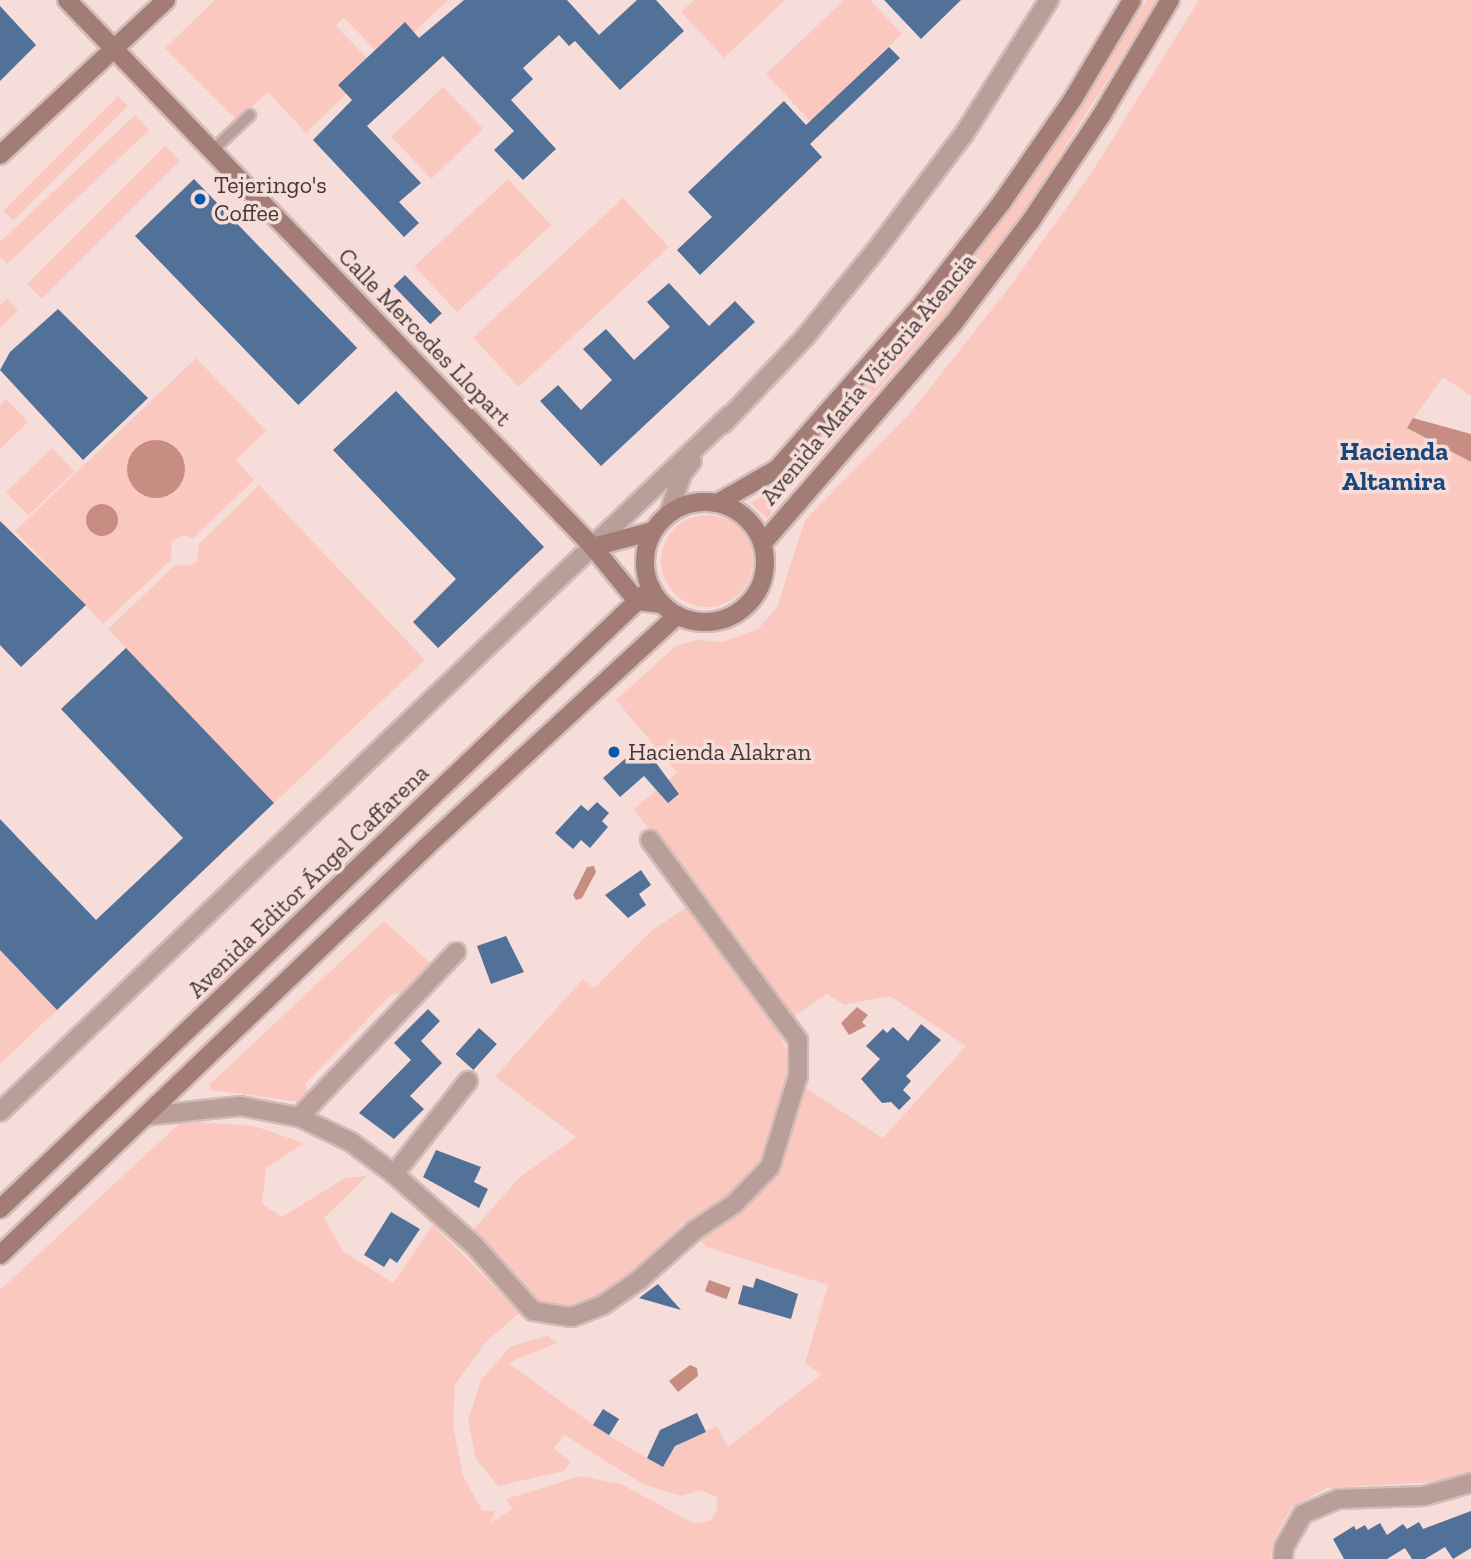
<!DOCTYPE html>
<html>
<head>
<meta charset="utf-8">
<style>
  body { margin:0 }
  #map { position:relative; width:1471px; height:1559px; overflow:hidden; background:#f6ddd9; font-family:"Zilla Slab",serif }
  div>[style] { position:absolute }
  .green>* { inset:0; background:#fbc8bf; transform-origin:0 0 }
  .round { border-radius:50% }
  .water>* { inset:0; background:#c78d83; transform-origin:0 0 }
  .building>* { inset:0; background:#517198; transform-origin:0 0 }
  .roads { filter:drop-shadow(2px 0 #d2bcb9) drop-shadow(-2px 0 #d2bcb9) drop-shadow(0 2px #d2bcb9) drop-shadow(0 -2px #d2bcb9) }
  .lane>* { height:10px; margin:-5px; padding:0 5px; transform-origin:5px; border-radius:5px; background:#b99e99 }
  .street>* { height:18px; margin:-9px; padding:0 9px; transform-origin:9px; border-radius:9px; background:#b99e99 }
  .secondary>* { height:18px; margin:-9px; padding:0 9px; transform-origin:9px; border-radius:9px; background:#a27c75 }
  .secondary>.ring { margin:-9px; padding:0; box-sizing:content-box; background:none; border:18px solid #a27c75; border-radius:50% }
  .dots>* { width:19px; height:19px; translate:-50% -50%; box-sizing:border-box; border:4px solid #f6ddd9; border-radius:50% }
  span { translate:-50% -50%; white-space:nowrap; text-align:center; line-height:1.15; -webkit-text-stroke:7px #f6ddd9; paint-order:stroke }
  .poi-label { font-size:24px; color:#433937 }
  .left { translate:0 -50%; text-align:left }
  .street-label { font-size:24px; color:#433937 }
  .neighbourhood-label { font-size:26px; color:#19477b; font-weight:700 }
</style>
</head>
<body>
<div id="map">
  <div class="green">
    <div style="clip-path:polygon(215px 0,448px 0,414px 32px,375px 50px,344px 18px,339px 22px,336px 26px,367px 58px,338px 85px,346px 94px,306px 133px,268px 92px,237px 120px,165px 48px)"></div>
    <div style="clip-path:polygon(694px 0,785px 0,724px 58px,681px 12px)"></div>
    <div style="clip-path:polygon(844px 0,870px 0,902px 34px,810px 121px,766px 74px)"></div>
    <div style="clip-path:polygon(1147px 0,1158px 0,1021px 216px,948px 311px,801px 477px,793px 470px,938px 305px,1010px 210px)"></div>
    <div style="clip-path:polygon(1199px 0,1471px 0,1471px 396px,1443px 377px,1407px 428px,1471px 462px,1471px 1472px,1436px 1482px,1327px 1488px,1292px 1507px,1273px 1541px,1271px 1559px,0 1559px,0 1290px,182px 1121px,254px 1126px,304px 1143px,266px 1168px,262px 1204px,282px 1217px,345px 1178px,367px 1176px,324px 1218px,343px 1251px,393px 1283px,433px 1225px,520px 1312px,485px 1343px,455px 1385px,453px 1426px,463px 1476px,482px 1510px,495px 1511px,490px 1524px,512px 1509px,506px 1499px,580px 1476px,621px 1484px,693px 1523px,710px 1521px,717px 1510px,717px 1497px,701px 1490px,682px 1496px,643px 1484px,564px 1435px,554px 1448px,570px 1462px,564px 1471px,498px 1486px,476px 1459px,468px 1421px,481px 1380px,511px 1346px,548px 1336px,557px 1343px,508px 1363px,609px 1436px,663px 1467px,675px 1446px,717px 1426px,728px 1447px,821px 1375px,805px 1363px,828px 1285px,706px 1247px,698px 1236px,737px 1212px,770px 1183px,787px 1142px,799px 1084px,883px 1138px,966px 1046px,890px 996px,844px 1005px,827px 994px,793px 1017px,759px 981px,634px 809px,677px 773px,616px 700px,677px 645px,699px 640px,723px 642px,758px 629px,777px 607px,805px 520px,911px 412px,1011px 285px,1090px 175px)"></div>
    <div style="left:443px;top:87px;width:58px;height:72px;rotate:46deg"></div>
    <div style="left:118px;top:96px;width:14px;height:162px;rotate:45deg"></div>
    <div style="clip-path:polygon(135px 115px,149px 130px,7px 264px,0 257px,0 242px)"></div>
    <div style="left:165px;top:146px;width:21px;height:195px;rotate:45deg"></div>
    <div style="left:508px;top:179px;width:63px;height:128px;rotate:47deg"></div>
    <div style="left:623px;top:198px;width:67px;height:205px;rotate:47deg"></div>
    <div style="clip-path:polygon(7px 299px,18px 310px,0 328px,0 305px)"></div>
    <div style="clip-path:polygon(evenodd,196px 358px,266px 431px,236px 460px,254px 480px,193px 538px,184px 535px,172px 541px,171px 560px,103px 624px,15px 531px,196px 358px,158px 440px,178px 451px,184px 471px,177px 488px,155px 497px,134px 487px,127px 467px,138px 446px,158px 440px,196px 358px,98px 504px,108px 505px,118px 516px,109px 534px,98px 504px)"></div>
    <div style="clip-path:polygon(6px 399px,28px 422px,0 449px,0 405px)"></div>
    <div style="left:52px;top:448px;width:32px;height:64px;rotate:46deg"></div>
    <div style="clip-path:polygon(259px 485px,425px 660px,274px 803px,108px 629px,175px 565px,190px 566px,197px 561px,199px 544px)"></div>
    <div style="clip-path:polygon(776px 486px,785px 494px,767px 519px,751px 503px)"></div>
    <div class="round" style="left:661px;top:515px;width:92px;height:92px"></div>
    <div style="clip-path:polygon(691px 904px,717px 948px,778px 1030px,789px 1056px,786px 1092px,763px 1164px,728px 1202px,682px 1224px,613px 1293px,583px 1309px,550px 1308px,527px 1296px,504px 1264px,471px 1232px,520px 1177px,576px 1137px,495px 1077px,583px 979px,594px 988px,651px 931px)"></div>
    <div style="clip-path:polygon(384px 921px,434px 966px,407px 994px,392px 994px,305px 1084px,309px 1094px,300px 1102px,211px 1090px,209px 1085px)"></div>
    <div style="clip-path:polygon(0 950px,57px 1010px,0 1064px)"></div>
  </div>
  <div class="water">
    <div style="clip-path:polygon(1413px 418px,1471px 434px,1471px 462px,1407px 428px)"></div>
    <div class="round" style="left:127px;top:440px;width:58px;height:58px"></div>
    <div class="round" style="left:86px;top:504px;width:32px;height:32px"></div>
    <div style="clip-path:polygon(594px 866px,596px 872px,582px 898px,576px 900px,573px 895px,587px 867px)"></div>
    <div style="clip-path:polygon(857px 1007px,868px 1015px,862px 1022px,866px 1026px,849px 1035px,841px 1023px)"></div>
    <div style="left:709px;top:1280px;width:23px;height:12px;rotate:20deg"></div>
    <div style="clip-path:polygon(690px 1365px,697px 1368px,698px 1376px,678px 1392px,669px 1381px)"></div>
  </div>
  <div class="building">
    <div style="clip-path:polygon(464px 0,567px 0,599px 35px,637px 0,656px 0,684px 31px,620px 90px,575px 41px,569px 46px,559px 35px,523px 68px,533px 79px,511px 100px,556px 149px,523px 180px,494px 150px,514px 131px,443px 56px,367px 126px,421px 183px,399px 202px,419px 223px,404px 237px,313px 140px,352px 100px,338px 85px,405px 22px,419px 38px)"></div>
    <div style="clip-path:polygon(884px 0,961px 0,921px 39px)"></div>
    <div style="clip-path:polygon(0 6px,36px 45px,0 81px)"></div>
    <div style="clip-path:polygon(889px 47px,900px 58px,810px 144px,822px 157px,700px 275px,677px 250px,712px 217px,688px 192px,784px 101px,806px 125px)"></div>
    <div style="left:194px;top:179px;width:235px;height:82px;rotate:46deg"></div>
    <div style="left:405px;top:275px;width:53px;height:16px;rotate:46deg"></div>
    <div style="clip-path:polygon(669px 283px,709px 326px,735px 301px,755px 322px,601px 466px,540px 401px,558px 385px,581px 410px,612px 380px,583px 349px,606px 329px,634px 360px,670px 327px,647px 302px)"></div>
    <div style="clip-path:polygon(58px 309px,148px 398px,83px 460px,0 370px,10px 352px)"></div>
    <div style="clip-path:polygon(396px 391px,544px 547px,438px 648px,413px 622px,456px 579px,333px 450px)"></div>
    <div style="clip-path:polygon(0 521px,86px 605px,21px 667px,0 645px)"></div>
    <div style="clip-path:polygon(126px 648px,274px 803px,57px 1010px,0 950px,0 819px,96px 920px,183px 838px,61px 709px)"></div>
    <div style="clip-path:polygon(642px 744px,679px 794px,668px 803px,644px 776px,620px 797px,603px 778px)"></div>
    <div style="clip-path:polygon(597px 802px,609px 813px,602px 821px,608px 827px,590px 848px,581px 840px,573px 849px,555px 833px,581px 805px,588px 811px)"></div>
    <div style="clip-path:polygon(641px 870px,651px 885px,639px 894px,646px 905px,628px 918px,605px 895px)"></div>
    <div style="clip-path:polygon(506px 936px,524px 972px,491px 984px,477px 946px)"></div>
    <div style="clip-path:polygon(428px 1009px,440px 1021px,421px 1041px,442px 1063px,410px 1096px,424px 1109px,394px 1139px,359px 1113px,411px 1060px,394px 1043px)"></div>
    <div style="clip-path:polygon(921px 1024px,941px 1040px,906px 1076px,911px 1081px,903px 1090px,911px 1098px,899px 1110px,891px 1102px,882px 1103px,861px 1079px,880px 1059px,866px 1046px,883px 1029px,887px 1033px,893px 1027px,908px 1041px)"></div>
    <div style="left:479px;top:1028px;width:24px;height:35px;rotate:42deg"></div>
    <div style="clip-path:polygon(436px 1150px,481px 1167px,474px 1182px,488px 1189px,479px 1208px,423px 1177px)"></div>
    <div style="clip-path:polygon(391px 1212px,420px 1229px,397px 1263px,390px 1258px,384px 1267px,364px 1255px)"></div>
    <div style="clip-path:polygon(756px 1278px,798px 1294px,791px 1319px,738px 1304px,743px 1285px,753px 1288px)"></div>
    <div style="clip-path:polygon(658px 1284px,681px 1310px,639px 1298px)"></div>
    <div style="left:603px;top:1409px;width:19px;height:19px;rotate:32deg"></div>
    <div style="clip-path:polygon(697px 1413px,706px 1432px,675px 1446px,663px 1467px,647px 1458px,660px 1430px)"></div>
    <div style="clip-path:polygon(1471px 1511px,1471px 1548px,1453px 1559px,1445px 1547px,1425px 1559px,1412px 1559px,1405px 1548px,1387px 1559px,1344px 1559px,1333px 1539px,1354px 1526px,1356px 1530px,1365px 1525px,1368px 1530px,1380px 1523px,1387px 1535px,1403px 1524px,1407px 1529px,1419px 1522px,1423px 1529px)"></div>
  </div>
  <div class="roads">
    <div class="lane">
      <div style="left:213px;top:150px;width:51px;rotate:-43.4deg"></div>
    </div>
    <div class="street">
      <div style="left:723px;top:424px;width:120px;rotate:-46.7deg"></div>
      <div style="left:805px;top:337px;width:112px;rotate:-50.8deg"></div>
      <div style="left:876px;top:250px;width:146px;rotate:-52.8deg"></div>
      <div style="left:964px;top:134px;width:159px;rotate:-57.6deg"></div>
      <div style="left:669px;top:513px;width:41px;rotate:-71.6deg"></div>
      <div style="left:682px;top:474px;width:16px;rotate:-52deg"></div>
      <div style="left:0;top:1112px;width:1009px;rotate:-43.68deg"></div>
      <div style="left:145px;top:1116px;width:96px;rotate:-6deg"></div>
      <div style="left:240px;top:1106px;width:60px;rotate:10.6deg"></div>
      <div style="left:299px;top:1117px;width:228px;rotate:-46.4deg"></div>
      <div style="left:299px;top:1117px;width:58px;rotate:25.7deg"></div>
      <div style="left:351px;top:1142px;width:54px;rotate:36.7deg"></div>
      <div style="left:394px;top:1174px;width:119px;rotate:-51.5deg"></div>
      <div style="left:394px;top:1174px;width:108px;rotate:41.6deg"></div>
      <div style="left:475px;top:1246px;width:87px;rotate:48.3deg"></div>
      <div style="left:533px;top:1311px;width:39px;rotate:9deg"></div>
      <div style="left:572px;top:1317px;width:33px;rotate:-21deg"></div>
      <div style="left:603px;top:1305px;width:44px;rotate:-34.8deg"></div>
      <div style="left:639px;top:1280px;width:75px;rotate:-41.8deg"></div>
      <div style="left:695px;top:1230px;width:47px;rotate:-33.7deg"></div>
      <div style="left:734px;top:1204px;width:52px;rotate:-45.8deg"></div>
      <div style="left:770px;top:1167px;width:95px;rotate:-72.9deg"></div>
      <div style="left:798px;top:1076px;width:36px;rotate:-90deg"></div>
      <div style="left:798px;top:1040px;width:249px;rotate:-126.5deg"></div>
      <div style="left:1283px;top:1559px;width:12px;rotate:-85deg"></div>
      <div style="left:1284px;top:1547px;width:38px;rotate:-60deg"></div>
      <div style="left:1303px;top:1514px;width:39px;rotate:-23deg"></div>
      <div style="left:1339px;top:1499px;width:85px;rotate:-2deg"></div>
      <div style="left:1424px;top:1496px;width:49px;rotate:-15.5deg"></div>
    </div>
    <div class="secondary">
      <div style="left:67px;top:0;width:759px;rotate:46.12deg"></div>
      <div style="left:593px;top:547px;width:70px;rotate:50.8deg"></div>
      <div style="left:637px;top:601px;width:25px;rotate:7deg"></div>
      <div style="left:0;top:155px;width:227px;rotate:-43deg"></div>
      <div style="left:719px;top:502px;width:67px;rotate:-29.6deg"></div>
      <div style="left:777px;top:469px;width:222px;rotate:-48.6deg"></div>
      <div style="left:924px;top:302px;width:127px;rotate:-52deg"></div>
      <div style="left:1002px;top:202px;width:125px;rotate:-55.4deg"></div>
      <div style="left:1073px;top:99px;width:115px;rotate:-59.2deg"></div>
      <div class="ring" style="left:645px;top:502px;width:102px;height:102px"></div>
      <div style="left:763px;top:543px;width:290px;rotate:-49.1deg"></div>
      <div style="left:953px;top:324px;width:128px;rotate:-53deg"></div>
      <div style="left:1030px;top:222px;width:128px;rotate:-56.2deg"></div>
      <div style="left:1101px;top:116px;width:135px;rotate:-59.3deg"></div>
      <div style="left:593px;top:547px;width:62px;rotate:-14.9deg"></div>
      <div style="left:0;top:1209px;width:900px;rotate:-43.65deg"></div>
      <div style="left:0;top:1255px;width:590px;rotate:-43.76deg"></div>
      <div style="left:426px;top:847px;width:342px;rotate:-42.7deg"></div>
    </div>
  </div>
  <div class="dots">
    <div style="left:200px;top:199px;background:#065aa8"></div>
    <div style="left:614px;top:752px;background:#065aa8"></div>
  </div>
  <div class="poi-label">
    <span class="left" style="left:214px;top:199px">Tejeringo's<br>Coffee</span>
    <span class="left" style="left:628px;top:752px">Hacienda Alakran</span>
  </div>
  <div class="street-label">
    <span style="left:425px;top:337px;rotate:46deg">Calle Mercedes Llopart</span>
    <span style="left:868px;top:379px;rotate:-50deg">Avenida María Victoria Atencia</span>
    <span style="left:308px;top:881px;rotate:-44deg">Avenida Editor Ángel Caffarena</span>
  </div>
  <div class="neighbourhood-label">
    <span style="left:1394px;top:467px">Hacienda<br>Altamira</span>
  </div>
</div>
</body>
</html>
